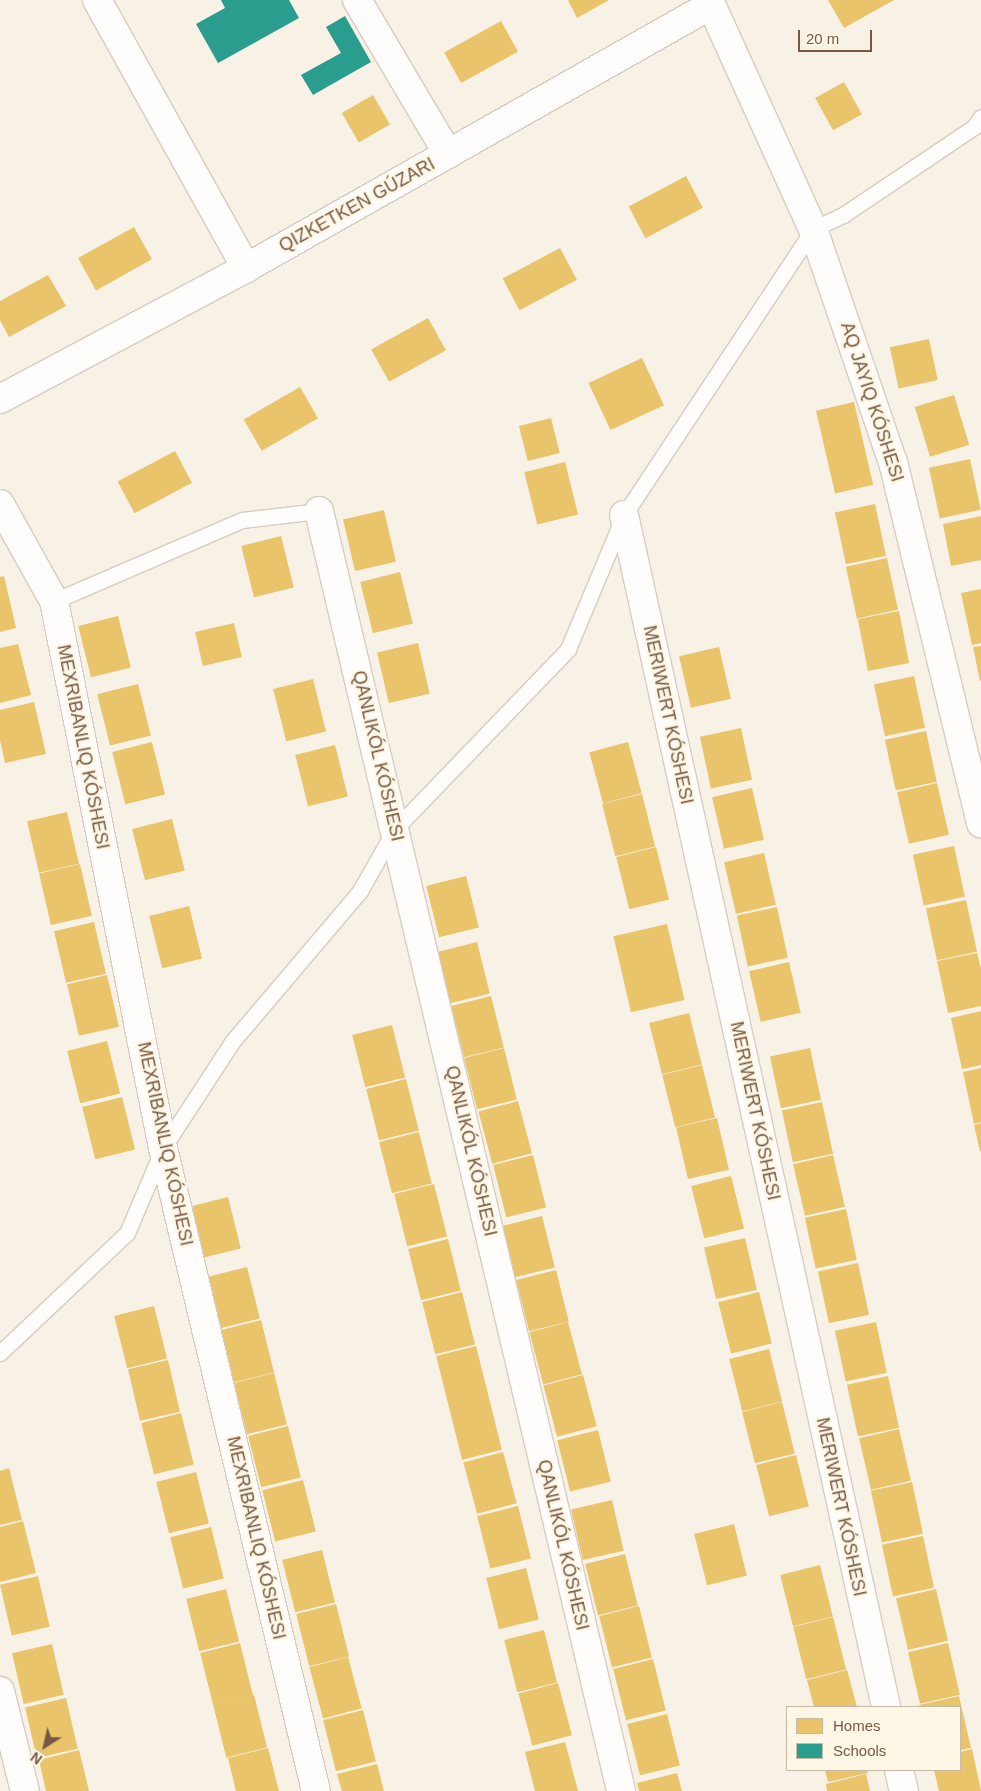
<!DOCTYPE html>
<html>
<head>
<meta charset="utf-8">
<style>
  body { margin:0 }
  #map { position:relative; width:981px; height:1791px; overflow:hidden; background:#f7f1e6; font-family:Arial,sans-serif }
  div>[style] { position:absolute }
  .homes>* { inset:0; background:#e9c46a; transform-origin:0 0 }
  .schools>* { inset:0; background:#2a9d8f }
  .roads { filter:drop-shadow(1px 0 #d6ccc1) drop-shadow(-1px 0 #d6ccc1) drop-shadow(0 1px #d6ccc1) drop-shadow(0 -1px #d6ccc1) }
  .lane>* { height:15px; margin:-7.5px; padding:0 7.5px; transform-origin:7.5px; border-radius:7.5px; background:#fefdfb }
  .street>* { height:28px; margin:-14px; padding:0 14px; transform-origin:14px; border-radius:14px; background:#fefdfb }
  span { translate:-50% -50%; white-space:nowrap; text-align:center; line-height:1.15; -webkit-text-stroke:5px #fff7e6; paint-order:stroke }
  .street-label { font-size:18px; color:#755945 }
  .legend { position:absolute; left:786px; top:1706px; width:175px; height:65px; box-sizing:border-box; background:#fff7e6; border:1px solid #c8b8a6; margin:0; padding:6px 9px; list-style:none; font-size:15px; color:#755945 }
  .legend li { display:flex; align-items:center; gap:10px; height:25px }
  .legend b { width:25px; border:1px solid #c8b8a6 }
  .north { position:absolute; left:20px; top:1721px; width:50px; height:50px; -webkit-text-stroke:4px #fff7e6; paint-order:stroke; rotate:215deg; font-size:14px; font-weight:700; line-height:20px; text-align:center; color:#755945 }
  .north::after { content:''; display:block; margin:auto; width:18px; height:22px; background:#755945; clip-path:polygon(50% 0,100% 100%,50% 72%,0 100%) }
  .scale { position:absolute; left:798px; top:30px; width:74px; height:22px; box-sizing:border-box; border:2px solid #755945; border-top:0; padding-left:6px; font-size:15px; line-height:18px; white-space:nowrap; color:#755945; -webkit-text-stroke:4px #fff7e6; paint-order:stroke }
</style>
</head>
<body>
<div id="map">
  <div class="homes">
    <div style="clip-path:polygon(568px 0,609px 0,577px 18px)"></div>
    <div style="clip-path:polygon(828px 0,894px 0,844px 28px)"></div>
    <div style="left:501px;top:21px;width:35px;height:65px;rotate:61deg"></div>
    <div style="left:844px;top:82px;width:37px;height:33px;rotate:61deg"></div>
    <div style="left:373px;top:95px;width:34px;height:36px;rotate:60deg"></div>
    <div style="left:686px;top:176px;width:36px;height:65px;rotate:62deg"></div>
    <div style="left:134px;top:227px;width:37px;height:64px;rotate:61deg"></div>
    <div style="left:560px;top:248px;width:36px;height:65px;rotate:62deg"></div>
    <div style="clip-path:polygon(48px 275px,66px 306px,9px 337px,0 320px,0 301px)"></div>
    <div style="left:428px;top:318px;width:37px;height:65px;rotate:61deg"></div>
    <div style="left:929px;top:339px;width:42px;height:40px;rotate:78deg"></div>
    <div style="left:642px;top:358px;width:52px;height:59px;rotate:65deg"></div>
    <div style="left:300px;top:387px;width:36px;height:65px;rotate:60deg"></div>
    <div style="left:954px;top:395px;width:52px;height:41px;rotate:73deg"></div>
    <div style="left:854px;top:402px;width:85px;height:39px;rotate:77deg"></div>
    <div style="left:551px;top:418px;width:36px;height:33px;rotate:76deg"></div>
    <div style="left:175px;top:451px;width:36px;height:65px;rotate:62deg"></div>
    <div style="left:970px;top:459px;width:52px;height:42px;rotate:78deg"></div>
    <div style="left:565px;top:462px;width:54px;height:42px;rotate:76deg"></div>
    <div style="left:875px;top:504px;width:53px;height:41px;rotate:78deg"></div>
    <div style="left:384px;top:510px;width:53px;height:42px;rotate:77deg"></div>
    <div style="clip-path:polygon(981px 516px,981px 560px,951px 566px,943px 524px)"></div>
    <div style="left:281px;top:536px;width:53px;height:41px;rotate:76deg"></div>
    <div style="left:887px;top:558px;width:53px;height:42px;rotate:78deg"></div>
    <div style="left:400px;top:572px;width:53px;height:41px;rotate:76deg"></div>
    <div style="clip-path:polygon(4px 576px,16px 628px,0 632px,0 577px)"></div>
    <div style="clip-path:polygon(981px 589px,981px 643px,972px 645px,961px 593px)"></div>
    <div style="left:899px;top:611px;width:53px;height:42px;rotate:79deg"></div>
    <div style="left:118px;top:616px;width:53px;height:41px;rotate:76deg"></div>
    <div style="left:234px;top:623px;width:35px;height:40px;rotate:77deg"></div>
    <div style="left:418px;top:643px;width:52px;height:42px;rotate:77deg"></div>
    <div style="clip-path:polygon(18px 644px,31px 695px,0 703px,0 648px)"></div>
    <div style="clip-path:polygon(981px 646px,981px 681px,980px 681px,973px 647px)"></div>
    <div style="left:719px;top:647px;width:53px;height:41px;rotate:77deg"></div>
    <div style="left:914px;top:676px;width:53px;height:41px;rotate:78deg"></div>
    <div style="left:313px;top:679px;width:54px;height:41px;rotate:76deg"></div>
    <div style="left:138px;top:684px;width:53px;height:42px;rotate:76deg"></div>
    <div style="clip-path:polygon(34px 702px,46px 754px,5px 763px,0 740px,0 710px)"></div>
    <div style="left:741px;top:728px;width:53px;height:42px;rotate:78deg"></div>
    <div style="left:926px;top:731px;width:52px;height:42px;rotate:78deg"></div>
    <div style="left:152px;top:742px;width:54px;height:41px;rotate:76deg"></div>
    <div style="left:628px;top:742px;width:53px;height:40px;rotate:75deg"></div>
    <div style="left:335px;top:745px;width:53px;height:41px;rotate:76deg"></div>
    <div style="left:937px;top:783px;width:53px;height:41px;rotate:77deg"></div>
    <div style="left:752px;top:788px;width:53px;height:41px;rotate:77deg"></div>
    <div style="left:642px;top:794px;width:54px;height:41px;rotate:76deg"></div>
    <div style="left:67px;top:812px;width:53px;height:41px;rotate:77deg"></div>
    <div style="left:172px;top:819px;width:53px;height:41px;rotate:76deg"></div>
    <div style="left:954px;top:846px;width:52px;height:42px;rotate:78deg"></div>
    <div style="left:656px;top:847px;width:54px;height:41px;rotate:76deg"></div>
    <div style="left:764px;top:853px;width:53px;height:41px;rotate:77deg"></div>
    <div style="left:80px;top:864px;width:53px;height:42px;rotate:77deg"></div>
    <div style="left:466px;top:876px;width:53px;height:41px;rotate:76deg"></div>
    <div style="left:966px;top:900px;width:53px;height:41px;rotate:78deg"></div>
    <div style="left:189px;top:906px;width:54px;height:41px;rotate:76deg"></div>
    <div style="left:777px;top:907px;width:52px;height:41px;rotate:78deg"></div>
    <div style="left:94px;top:922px;width:53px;height:41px;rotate:77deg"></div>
    <div style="left:667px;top:924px;width:78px;height:55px;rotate:77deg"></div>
    <div style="left:477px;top:942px;width:53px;height:41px;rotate:76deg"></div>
    <div style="clip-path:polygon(977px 953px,981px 969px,981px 1006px,948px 1013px,937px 961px)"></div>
    <div style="left:789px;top:962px;width:52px;height:41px;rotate:77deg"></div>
    <div style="left:107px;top:975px;width:53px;height:41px;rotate:77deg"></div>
    <div style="left:491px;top:996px;width:53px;height:41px;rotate:76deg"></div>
    <div style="clip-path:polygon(981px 1011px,981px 1065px,962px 1069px,951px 1018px)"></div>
    <div style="left:689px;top:1013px;width:53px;height:41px;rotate:76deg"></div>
    <div style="left:392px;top:1025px;width:54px;height:41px;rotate:76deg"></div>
    <div style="left:107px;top:1041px;width:54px;height:41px;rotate:76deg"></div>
    <div style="left:504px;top:1048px;width:53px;height:41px;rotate:76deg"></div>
    <div style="left:810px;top:1048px;width:53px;height:41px;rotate:78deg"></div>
    <div style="left:702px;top:1065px;width:54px;height:41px;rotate:76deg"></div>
    <div style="clip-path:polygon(981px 1068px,981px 1122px,974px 1124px,963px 1072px)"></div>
    <div style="left:406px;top:1079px;width:53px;height:41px;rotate:76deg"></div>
    <div style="left:122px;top:1097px;width:54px;height:41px;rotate:76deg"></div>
    <div style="left:518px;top:1101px;width:54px;height:41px;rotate:75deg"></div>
    <div style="left:822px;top:1102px;width:53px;height:41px;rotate:78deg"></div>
    <div style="left:717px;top:1118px;width:53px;height:42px;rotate:77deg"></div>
    <div style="clip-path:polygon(981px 1123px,981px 1151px,980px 1151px,974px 1125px)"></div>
    <div style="left:419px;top:1132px;width:53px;height:41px;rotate:76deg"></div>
    <div style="left:533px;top:1155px;width:54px;height:41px;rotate:76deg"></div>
    <div style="left:833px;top:1155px;width:53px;height:41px;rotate:77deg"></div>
    <div style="left:731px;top:1176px;width:54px;height:41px;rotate:76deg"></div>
    <div style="left:434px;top:1184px;width:54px;height:41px;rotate:76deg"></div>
    <div style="left:228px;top:1197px;width:53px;height:41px;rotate:76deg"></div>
    <div style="left:846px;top:1209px;width:52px;height:42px;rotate:78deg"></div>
    <div style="left:542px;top:1216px;width:53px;height:41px;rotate:76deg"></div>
    <div style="left:745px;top:1238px;width:53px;height:42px;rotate:77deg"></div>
    <div style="left:448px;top:1239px;width:53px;height:41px;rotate:76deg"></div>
    <div style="left:858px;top:1263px;width:53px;height:41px;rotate:78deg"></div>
    <div style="left:247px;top:1267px;width:53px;height:41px;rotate:76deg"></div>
    <div style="left:556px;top:1270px;width:53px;height:41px;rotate:76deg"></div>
    <div style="left:462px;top:1292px;width:54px;height:41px;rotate:76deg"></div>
    <div style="left:759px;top:1292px;width:53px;height:42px;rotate:76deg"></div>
    <div style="left:154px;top:1306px;width:54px;height:41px;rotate:76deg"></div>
    <div style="left:261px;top:1320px;width:54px;height:41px;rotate:76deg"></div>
    <div style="left:568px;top:1322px;width:54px;height:40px;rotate:75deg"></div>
    <div style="left:876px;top:1322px;width:52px;height:42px;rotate:78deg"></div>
    <div style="left:476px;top:1346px;width:107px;height:41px;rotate:76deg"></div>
    <div style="left:769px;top:1349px;width:54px;height:41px;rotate:76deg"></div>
    <div style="left:168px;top:1360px;width:53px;height:41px;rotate:77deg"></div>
    <div style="left:274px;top:1373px;width:53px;height:41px;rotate:76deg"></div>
    <div style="left:583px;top:1375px;width:53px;height:41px;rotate:75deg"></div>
    <div style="left:888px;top:1376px;width:53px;height:42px;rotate:78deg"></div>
    <div style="left:782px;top:1402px;width:53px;height:41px;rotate:76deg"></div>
    <div style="left:181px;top:1413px;width:53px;height:41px;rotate:76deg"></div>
    <div style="left:288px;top:1426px;width:53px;height:41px;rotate:76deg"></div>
    <div style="left:899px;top:1429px;width:53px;height:41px;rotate:77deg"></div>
    <div style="left:598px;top:1430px;width:53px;height:42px;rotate:76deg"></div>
    <div style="left:503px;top:1452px;width:53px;height:41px;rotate:75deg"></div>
    <div style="left:796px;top:1455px;width:53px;height:41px;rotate:76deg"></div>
    <div style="clip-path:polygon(9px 1468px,22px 1520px,0 1525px,0 1471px)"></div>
    <div style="left:196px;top:1472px;width:53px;height:41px;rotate:76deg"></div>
    <div style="left:303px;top:1480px;width:53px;height:42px;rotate:76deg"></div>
    <div style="left:912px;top:1482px;width:53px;height:42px;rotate:78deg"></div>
    <div style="left:612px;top:1500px;width:52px;height:42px;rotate:77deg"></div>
    <div style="left:518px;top:1506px;width:54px;height:42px;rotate:76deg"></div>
    <div style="clip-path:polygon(23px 1521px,36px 1573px,0 1582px,0 1527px)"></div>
    <div style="left:734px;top:1524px;width:53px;height:41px;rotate:76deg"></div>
    <div style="left:211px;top:1527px;width:53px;height:42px;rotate:76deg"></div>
    <div style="left:923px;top:1536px;width:53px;height:42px;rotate:78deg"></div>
    <div style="left:322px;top:1550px;width:54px;height:41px;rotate:76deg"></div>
    <div style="left:625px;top:1554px;width:53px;height:41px;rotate:76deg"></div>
    <div style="left:820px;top:1565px;width:53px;height:41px;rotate:76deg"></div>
    <div style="left:526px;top:1568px;width:53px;height:41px;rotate:76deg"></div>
    <div style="left:38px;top:1576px;width:52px;height:39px;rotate:77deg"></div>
    <div style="left:226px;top:1589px;width:54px;height:41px;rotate:76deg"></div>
    <div style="left:936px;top:1589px;width:53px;height:41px;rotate:77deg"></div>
    <div style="left:336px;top:1604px;width:54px;height:41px;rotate:76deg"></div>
    <div style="left:639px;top:1606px;width:53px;height:41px;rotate:76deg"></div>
    <div style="left:833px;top:1617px;width:54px;height:41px;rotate:76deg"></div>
    <div style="left:544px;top:1630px;width:54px;height:41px;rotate:76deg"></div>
    <div style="left:240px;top:1643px;width:54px;height:41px;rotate:76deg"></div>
    <div style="left:948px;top:1643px;width:53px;height:41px;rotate:77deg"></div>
    <div style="left:52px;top:1644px;width:52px;height:41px;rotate:77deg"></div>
    <div style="left:348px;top:1657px;width:53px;height:40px;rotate:75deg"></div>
    <div style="left:653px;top:1659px;width:53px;height:41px;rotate:76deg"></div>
    <div style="clip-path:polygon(847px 1670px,857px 1707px,814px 1707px,807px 1680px)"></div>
    <div style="left:558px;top:1683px;width:54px;height:41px;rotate:75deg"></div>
    <div style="left:254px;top:1695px;width:54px;height:42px;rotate:76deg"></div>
    <div style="clip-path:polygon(959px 1696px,971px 1748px,960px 1750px,960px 1707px,920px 1707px,919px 1705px)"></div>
    <div style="left:66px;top:1698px;width:52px;height:42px;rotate:77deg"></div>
    <div style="left:363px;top:1710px;width:53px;height:41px;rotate:76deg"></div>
    <div style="left:667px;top:1714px;width:53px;height:41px;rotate:76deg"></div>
    <div style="clip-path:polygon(565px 1742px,578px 1791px,535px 1791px,525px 1752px)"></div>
    <div style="clip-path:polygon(268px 1748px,279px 1791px,236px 1791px,228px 1758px)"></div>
    <div style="clip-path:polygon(972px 1749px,981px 1791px,939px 1791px,934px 1770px,960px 1770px,960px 1752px)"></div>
    <div style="clip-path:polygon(79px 1750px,89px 1791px,46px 1791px,39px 1760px)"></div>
    <div style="clip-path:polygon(377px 1764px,384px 1791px,342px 1791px,337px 1774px)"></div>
    <div style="clip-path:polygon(825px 1770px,867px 1770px,868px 1773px,828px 1782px)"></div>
    <div style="clip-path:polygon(677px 1773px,682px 1791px,639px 1791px,637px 1783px)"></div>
    <div style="clip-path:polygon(866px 1774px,870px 1791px,827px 1791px,826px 1784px)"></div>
  </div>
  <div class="schools">
    <div style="clip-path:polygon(221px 0,289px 0,299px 18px,218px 63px,196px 24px,225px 8px)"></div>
    <div style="clip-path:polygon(345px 16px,371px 62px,313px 95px,301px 75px,341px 53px,326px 27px)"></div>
  </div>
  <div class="roads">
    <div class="lane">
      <div style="left:54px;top:601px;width:205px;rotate:-23.3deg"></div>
      <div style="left:242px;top:520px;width:78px;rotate:-6.7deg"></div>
      <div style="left:0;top:1353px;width:175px;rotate:-43.4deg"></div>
      <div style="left:127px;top:1233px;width:92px;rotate:-67deg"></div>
      <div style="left:163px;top:1148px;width:126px;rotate:-56.9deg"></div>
      <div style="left:232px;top:1042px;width:198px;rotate:-49.7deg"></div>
      <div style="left:360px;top:891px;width:71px;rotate:-60.6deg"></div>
      <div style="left:395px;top:829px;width:250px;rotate:-46.1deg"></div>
      <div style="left:568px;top:649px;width:145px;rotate:-67.3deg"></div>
      <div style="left:624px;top:515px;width:343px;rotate:-56.5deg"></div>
      <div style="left:813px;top:229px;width:33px;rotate:-25deg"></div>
      <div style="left:843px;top:215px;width:158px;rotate:-33.9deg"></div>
      <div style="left:974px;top:127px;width:12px;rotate:-55deg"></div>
    </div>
    <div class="street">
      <div style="left:97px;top:0;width:307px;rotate:60.9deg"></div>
      <div style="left:357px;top:0;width:179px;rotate:59.4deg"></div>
      <div style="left:709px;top:0;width:252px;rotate:65.6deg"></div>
      <div style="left:813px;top:229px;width:246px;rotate:71.1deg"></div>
      <div style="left:893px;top:462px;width:372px;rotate:76.3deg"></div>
      <div style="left:0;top:399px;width:279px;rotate:-28deg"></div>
      <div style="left:246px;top:268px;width:534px;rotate:-29.49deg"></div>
      <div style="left:0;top:504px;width:111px;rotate:60.9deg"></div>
      <div style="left:54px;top:601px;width:558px;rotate:78.73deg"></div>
      <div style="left:163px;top:1148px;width:661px;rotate:76.62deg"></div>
      <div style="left:319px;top:511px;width:1315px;rotate:76.72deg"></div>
      <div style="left:624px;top:515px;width:1220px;rotate:77.6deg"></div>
      <div style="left:0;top:1691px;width:103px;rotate:76deg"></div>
      <div style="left:899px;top:1770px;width:22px;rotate:77deg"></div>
    </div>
  </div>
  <div class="street-label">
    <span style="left:357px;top:205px;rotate:-29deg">QIZKETKEN GÚZARI</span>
    <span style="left:872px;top:402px;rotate:72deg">AQ JAYIQ KÓSHESI</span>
    <span style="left:668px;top:715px;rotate:78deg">MERIWERT KÓSHESI</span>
    <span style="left:83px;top:747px;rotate:79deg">MEXRIBANLIQ KÓSHESI</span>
    <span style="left:378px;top:756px;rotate:77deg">QANLIKÓL KÓSHESI</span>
    <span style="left:755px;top:1111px;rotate:78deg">MERIWERT KÓSHESI</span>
    <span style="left:165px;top:1144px;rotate:78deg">MEXRIBANLIQ KÓSHESI</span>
    <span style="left:471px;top:1151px;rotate:77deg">QANLIKÓL KÓSHESI</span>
    <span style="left:841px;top:1507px;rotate:78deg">MERIWERT KÓSHESI</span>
    <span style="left:256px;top:1538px;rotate:77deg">MEXRIBANLIQ KÓSHESI</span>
    <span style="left:563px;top:1545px;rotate:77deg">QANLIKÓL KÓSHESI</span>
  </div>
  <ul class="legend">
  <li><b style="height:14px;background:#e9c46a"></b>Homes</li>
  <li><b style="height:14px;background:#2a9d8f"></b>Schools</li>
  </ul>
  <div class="north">N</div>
  <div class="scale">20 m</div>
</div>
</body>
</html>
